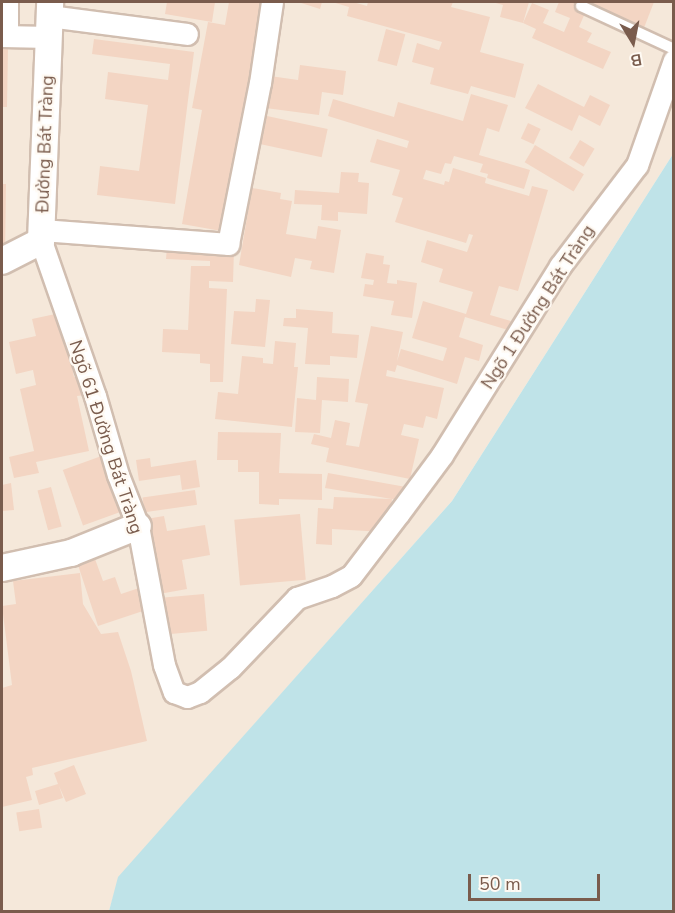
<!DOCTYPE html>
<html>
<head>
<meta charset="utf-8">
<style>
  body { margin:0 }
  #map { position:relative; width:675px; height:913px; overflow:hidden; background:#fdf6ec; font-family:"Nunito Sans",sans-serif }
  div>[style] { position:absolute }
  .residential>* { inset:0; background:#f5e8da }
  .water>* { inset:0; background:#bfe3e8 }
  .building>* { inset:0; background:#f3d5c3; transform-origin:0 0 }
  .roads { filter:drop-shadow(2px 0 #d1beb0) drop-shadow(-2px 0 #d1beb0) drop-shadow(0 2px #d1beb0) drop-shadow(0 -2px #d1beb0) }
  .service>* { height:10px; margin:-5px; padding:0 5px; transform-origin:5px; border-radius:5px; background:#fff }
  .minor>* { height:21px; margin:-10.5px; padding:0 10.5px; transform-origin:10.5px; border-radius:10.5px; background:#fff }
  .tertiary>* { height:26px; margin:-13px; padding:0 13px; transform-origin:13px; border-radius:13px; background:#fff }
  span { translate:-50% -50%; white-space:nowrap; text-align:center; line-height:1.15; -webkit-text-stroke:4.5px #fffaf3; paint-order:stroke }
  .street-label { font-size:18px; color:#7a5c4d }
  .frame { position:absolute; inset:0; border:3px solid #7a5c4d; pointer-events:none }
  .north { position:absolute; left:603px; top:12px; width:60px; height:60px; -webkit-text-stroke:4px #fffaf3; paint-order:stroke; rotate:170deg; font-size:16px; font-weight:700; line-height:24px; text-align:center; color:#7a5c4d }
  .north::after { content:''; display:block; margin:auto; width:21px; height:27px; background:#7a5c4d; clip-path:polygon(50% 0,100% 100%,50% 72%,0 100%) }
  .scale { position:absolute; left:468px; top:874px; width:132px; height:27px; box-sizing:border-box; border:3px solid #7a5c4d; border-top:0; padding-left:8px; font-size:18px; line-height:21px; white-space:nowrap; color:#7a5c4d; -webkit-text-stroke:4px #fffaf3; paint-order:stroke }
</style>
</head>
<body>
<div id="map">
  <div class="residential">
    <div style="clip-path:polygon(2px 2px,673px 2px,673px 154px,452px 501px,119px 877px,109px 911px,2px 912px)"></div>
  </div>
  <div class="water">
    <div style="clip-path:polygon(673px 154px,673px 911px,109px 911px,118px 877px,452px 501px)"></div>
  </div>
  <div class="building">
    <div style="clip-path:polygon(167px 2px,215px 2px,212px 22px,165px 14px)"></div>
    <div style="clip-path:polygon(229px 2px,268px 2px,227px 232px,182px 224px,202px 110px,192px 108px,208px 22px,225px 25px)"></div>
    <div style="clip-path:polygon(298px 2px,322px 2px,320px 9px)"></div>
    <div style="clip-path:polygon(332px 2px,353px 2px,367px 6px,368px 2px,453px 2px,451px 7px,490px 17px,480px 52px,524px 64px,515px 98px,471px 86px,468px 94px,430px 84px,434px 68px,412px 62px,417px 43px,439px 50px,442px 42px,347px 16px,349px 7px)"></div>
    <div style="clip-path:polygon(492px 2px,529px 2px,523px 23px,500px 17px,503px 5px)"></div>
    <div style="clip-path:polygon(559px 2px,578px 2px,588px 6px,579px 27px,592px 33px,587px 42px,611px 52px,603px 69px,532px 38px,536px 29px,523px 23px,532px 3px,549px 10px,543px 23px,564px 32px,570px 18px,555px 12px)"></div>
    <div style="clip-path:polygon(592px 2px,654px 2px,642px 33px,588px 11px)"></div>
    <div style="left:386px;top:29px;width:20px;height:33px;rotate:15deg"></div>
    <div style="clip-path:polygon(94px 39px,194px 52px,175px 204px,97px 195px,100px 166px,139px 171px,148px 105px,105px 99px,108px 72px,168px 80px,170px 64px,92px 54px)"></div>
    <div style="clip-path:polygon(2px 47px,8px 47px,7px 107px,2px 107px)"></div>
    <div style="clip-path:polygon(300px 65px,346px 71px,343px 95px,322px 92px,319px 115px,258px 107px,263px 75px,298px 80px)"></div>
    <div style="clip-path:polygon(538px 84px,584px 107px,590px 95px,610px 105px,600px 126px,579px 115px,572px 131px,525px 108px)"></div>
    <div style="clip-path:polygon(471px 94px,508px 105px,499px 132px,487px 128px,479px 155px,530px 170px,524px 189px,487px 178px,488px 174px,480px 172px,483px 164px,454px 156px,451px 164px,445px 163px,441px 174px,426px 170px,423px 179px,444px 185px,445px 181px,449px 182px,453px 168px,486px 178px,485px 183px,529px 196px,532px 186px,548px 190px,518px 291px,499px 286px,490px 315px,511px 321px,508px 330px,465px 317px,459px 337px,483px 345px,479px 361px,465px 357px,457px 384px,397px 365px,395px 372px,387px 370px,386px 376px,444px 388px,437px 419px,426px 416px,423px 428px,404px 424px,401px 435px,419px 439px,410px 479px,326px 462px,329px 448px,311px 444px,314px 434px,331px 438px,335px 420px,350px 423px,346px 445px,359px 447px,368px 404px,355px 402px,371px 326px,403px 332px,397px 361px,401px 349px,443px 361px,447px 348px,412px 338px,423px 301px,466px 314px,473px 292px,439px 282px,443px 269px,421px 262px,427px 240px,467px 252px,473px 235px,469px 234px,466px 243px,395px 222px,403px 198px,392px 195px,400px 170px,370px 162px,377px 139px,407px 148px,409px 141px,328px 116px,333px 99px,394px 117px,398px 102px,463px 121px)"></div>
    <div style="left:267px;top:116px;width:62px;height:29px;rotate:12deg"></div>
    <div style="left:528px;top:123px;width:14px;height:17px;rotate:25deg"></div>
    <div style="left:580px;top:140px;width:17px;height:21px;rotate:31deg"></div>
    <div style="left:535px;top:145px;width:57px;height:20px;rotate:31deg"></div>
    <div style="clip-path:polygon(341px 172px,359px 173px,358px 182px,369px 183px,367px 214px,338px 212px,338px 221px,321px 220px,322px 205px,294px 204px,295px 190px,339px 193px)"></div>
    <div style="clip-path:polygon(2px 184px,6px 184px,5px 258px,2px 258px)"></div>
    <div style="clip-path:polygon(252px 188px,281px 193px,280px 199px,292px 201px,286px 234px,316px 239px,318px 226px,341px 230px,334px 273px,310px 269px,312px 261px,295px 258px,291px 277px,239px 265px)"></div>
    <div style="clip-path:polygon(167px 247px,234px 250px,233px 282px,209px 281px,209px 288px,227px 289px,223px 382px,210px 382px,210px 364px,200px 363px,200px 354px,162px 352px,163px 329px,188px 330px,191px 266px,210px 266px,210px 261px,166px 259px)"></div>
    <div style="clip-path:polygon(366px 253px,384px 256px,383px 264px,390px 265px,387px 283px,397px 284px,397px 280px,417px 283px,412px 318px,391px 315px,394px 301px,363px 296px,365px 284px,373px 285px,374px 280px,361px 278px)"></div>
    <div style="clip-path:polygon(256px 299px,270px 300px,265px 347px,231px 344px,234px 311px,255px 312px)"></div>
    <div style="clip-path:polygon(296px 309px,333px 312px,332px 333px,359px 335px,357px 358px,330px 356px,330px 365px,305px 364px,308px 328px,283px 326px,284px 318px,296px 318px)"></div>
    <div style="clip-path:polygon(60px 313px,75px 361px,71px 362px,74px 377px,80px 376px,85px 395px,77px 396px,89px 451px,36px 462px,39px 473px,14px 478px,9px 457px,34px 451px,20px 389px,36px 385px,33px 370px,16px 374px,9px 342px,36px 336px,32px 319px)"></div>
    <div style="clip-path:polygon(275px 341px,296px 343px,294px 367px,298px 367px,292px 427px,215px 419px,218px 392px,238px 394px,242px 356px,263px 358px,263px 363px,273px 364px)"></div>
    <div style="clip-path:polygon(317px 377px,349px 379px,348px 402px,322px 400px,320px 433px,295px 432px,297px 398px,316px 400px)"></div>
    <div style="clip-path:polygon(218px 432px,281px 433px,279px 473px,322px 474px,322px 500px,279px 499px,279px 505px,259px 504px,259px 472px,238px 472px,238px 460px,217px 460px)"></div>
    <div style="left:107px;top:454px;width:59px;height:47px;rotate:70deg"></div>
    <div style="clip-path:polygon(150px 458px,151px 467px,196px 460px,200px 487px,182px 490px,180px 475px,139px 481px,136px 460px)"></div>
    <div style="clip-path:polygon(328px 473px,406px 487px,404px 501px,392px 499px,391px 511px,385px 511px,384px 532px,332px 529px,332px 545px,316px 544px,318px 508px,333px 509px,334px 497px,392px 499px,325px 488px)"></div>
    <div style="clip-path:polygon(11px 483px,14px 510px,2px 511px,2px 485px)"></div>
    <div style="left:51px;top:487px;width:41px;height:14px;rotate:75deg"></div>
    <div style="left:195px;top:490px;width:15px;height:53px;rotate:82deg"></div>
    <div style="left:300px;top:514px;width:66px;height:66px;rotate:85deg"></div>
    <div style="clip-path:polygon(164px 516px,167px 531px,205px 525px,210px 555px,182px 560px,187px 589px,159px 594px,146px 519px)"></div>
    <div style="clip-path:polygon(95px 559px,103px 581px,115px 577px,121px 594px,145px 586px,152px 608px,98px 626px,78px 565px)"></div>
    <div style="clip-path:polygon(80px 573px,83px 604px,101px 634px,118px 632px,131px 671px,147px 741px,32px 768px,33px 775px,26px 777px,32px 800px,2px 807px,2px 688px,12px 685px,2px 606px,16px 604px,13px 581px)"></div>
    <div style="left:204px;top:594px;width:37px;height:40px;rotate:85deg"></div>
    <div style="clip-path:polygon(74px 765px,86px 794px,66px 802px,59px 786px,63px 798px,39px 805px,35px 791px,58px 784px,54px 773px)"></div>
    <div style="left:39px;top:809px;width:19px;height:23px;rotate:81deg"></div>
  </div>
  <div class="roads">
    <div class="service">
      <div style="left:581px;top:6px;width:102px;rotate:24.8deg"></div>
    </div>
    <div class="minor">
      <div style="left:49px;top:16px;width:139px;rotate:7.4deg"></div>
      <div style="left:2px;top:36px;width:47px;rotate:1.2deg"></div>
      <div style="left:7px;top:36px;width:34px;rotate:-90deg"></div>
      <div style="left:42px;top:230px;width:187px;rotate:4.3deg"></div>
      <div style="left:228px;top:244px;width:164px;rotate:-78.8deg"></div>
      <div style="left:260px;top:83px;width:82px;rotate:-81.6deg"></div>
      <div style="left:41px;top:241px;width:164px;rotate:70.8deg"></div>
      <div style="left:95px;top:396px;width:82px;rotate:73.8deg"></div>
      <div style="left:118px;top:475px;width:55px;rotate:68.6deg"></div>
      <div style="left:138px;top:526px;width:141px;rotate:79.4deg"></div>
      <div style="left:164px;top:665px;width:29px;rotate:70deg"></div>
      <div style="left:174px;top:692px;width:14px;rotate:21deg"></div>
      <div style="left:187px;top:697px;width:14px;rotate:-21deg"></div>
      <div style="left:200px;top:692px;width:38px;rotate:-39deg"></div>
      <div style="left:230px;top:668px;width:97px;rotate:-46.3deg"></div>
      <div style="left:297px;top:598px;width:37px;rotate:-19deg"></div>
      <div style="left:332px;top:586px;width:21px;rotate:-28deg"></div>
      <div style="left:351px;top:576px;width:79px;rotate:-52.7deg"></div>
      <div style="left:399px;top:513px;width:72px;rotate:-53.4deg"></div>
      <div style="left:442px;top:455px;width:223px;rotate:-58deg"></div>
      <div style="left:560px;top:266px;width:127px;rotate:-52.7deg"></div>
      <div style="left:637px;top:165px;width:111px;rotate:-70.6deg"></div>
    </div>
    <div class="tertiary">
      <div style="left:2px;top:261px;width:44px;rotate:-27.1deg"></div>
      <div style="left:41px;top:241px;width:239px;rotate:-87.8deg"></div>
      <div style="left:2px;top:568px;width:71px;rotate:-12.3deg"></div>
      <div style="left:71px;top:553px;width:72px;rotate:-21.9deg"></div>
    </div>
  </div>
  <div class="street-label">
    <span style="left:45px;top:144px;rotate:-88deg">Đường Bát Tràng</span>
    <span style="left:538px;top:307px;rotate:-57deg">Ngõ 1 Đường Bát Tràng</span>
    <span style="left:106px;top:437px;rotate:72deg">Ngõ 61 Đường Bát Tràng</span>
  </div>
  <div class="frame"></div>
  <div class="north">B</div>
  <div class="scale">50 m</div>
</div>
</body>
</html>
